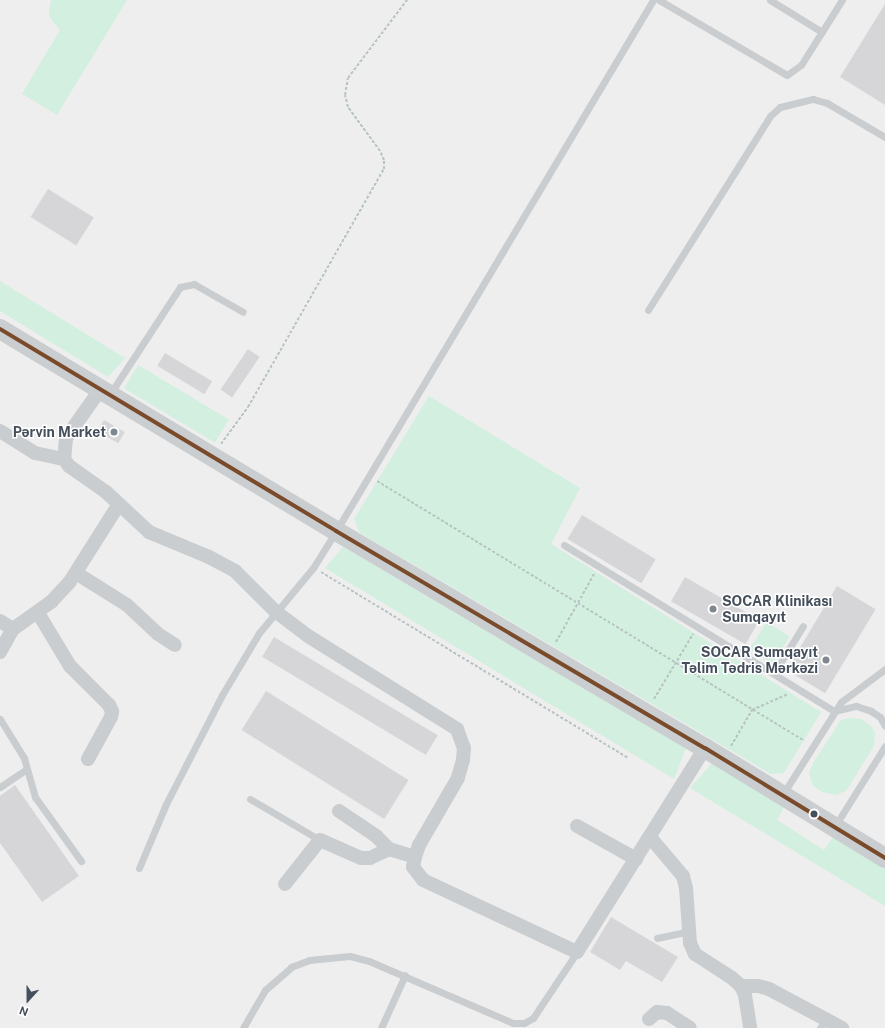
<!DOCTYPE html>
<html>
<head>
<meta charset="utf-8">
<style>
  body { margin:0 }
  #map { position:relative; width:885px; height:1028px; overflow:hidden; background:#efeeee; font-family:"Public Sans",sans-serif }
  div>[style] { position:absolute }
  .green>* { inset:0; background:#d2efe0; transform-origin:0 0 }
  .building>* { inset:0; background:#d6d6d9; transform-origin:0 0 }
  .path>* { height:2px; margin-top:-1px; transform-origin:0; background:repeating-linear-gradient(90deg,#b7c4c1 0 3px,transparent 0 5px) }
  .lane>* { height:7px; margin:-3.5px; padding:0 3.5px; transform-origin:3.5px; border-radius:3.5px; background:#cacdcf }
  .street>* { height:14px; margin:-7px; padding:0 7px; transform-origin:7px; border-radius:7px; background:#cacdcf }
  .secondary>* { height:20px; margin:-10px; padding:0 10px; transform-origin:10px; border-radius:10px; background:#cbced1 }
  .bus-1>* { height:4px; margin:-2px; padding:0 2px; transform-origin:2px; border-radius:2px; background:#7a4b2a }
  .dots>* { width:11px; height:11px; translate:-50% -50%; box-sizing:border-box; border:2px solid #fff; border-radius:50% }
  span { translate:-50% -50%; white-space:nowrap; text-align:center; line-height:1.15; -webkit-text-stroke:3px #fff; paint-order:stroke }
  .poi-label { font-size:14px; color:#454f5c; font-weight:700 }
  .right { translate:-100% -50%; text-align:right }
  .left { translate:0 -50%; text-align:left }
  .north { position:absolute; left:8px; top:980px; width:40px; height:40px; -webkit-text-stroke:3px #fff; paint-order:stroke; rotate:201deg; font-size:11px; font-weight:700; line-height:16px; text-align:center; color:#454f5c }
  .north::after { content:''; display:block; margin:auto; width:14px; height:18px; background:#454f5c; clip-path:polygon(50% 0,100% 100%,50% 72%,0 100%) }
</style>
</head>
<body>
<div id="map">
  <div class="green">
    <div style="clip-path:polygon(51px 0,127px 0,57px 115px,22px 94px,60px 30px,50px 18px,49px 11px)"></div>
    <div style="clip-path:polygon(0 281px,125px 358px,108px 377px,0 311px)"></div>
    <div style="left:138px;top:365px;width:106px;height:27px;rotate:31deg"></div>
    <div style="clip-path:polygon(429px 396px,580px 488px,551px 544px,821px 712px,784px 773px,771px 774px,360px 533px,354px 519px)"></div>
    <div style="clip-path:polygon(343px 547px,686px 748px,674px 779px,325px 568px)"></div>
    <div style="left:767px;top:622px;width:27px;height:32px;rotate:33deg"></div>
    <div style="clip-path:polygon(849px 718px,861px 719px,871px 726px,875px 733px,874px 746px,846px 791px,836px 795px,822px 792px,813px 786px,809px 773px,813px 763px,841px 720px)"></div>
    <div style="clip-path:polygon(712px 763px,784px 807px,777px 820px,824px 850px,833px 837px,885px 868px,885px 906px,690px 788px)"></div>
  </div>
  <div class="building">
    <div style="clip-path:polygon(885px 4px,885px 105px,840px 77px)"></div>
    <div style="left:48px;top:189px;width:54px;height:33px;rotate:32deg"></div>
    <div style="left:248px;top:349px;width:14px;height:49px;rotate:34deg"></div>
    <div style="left:165px;top:353px;width:55px;height:15px;rotate:31deg"></div>
    <div style="left:104px;top:420px;width:24px;height:13px;rotate:30deg"></div>
    <div style="left:582px;top:515px;width:86px;height:28px;rotate:31deg"></div>
    <div style="left:685px;top:577px;width:86px;height:28px;rotate:30deg"></div>
    <div style="left:837px;top:586px;width:45px;height:98px;rotate:31deg"></div>
    <div style="left:274px;top:637px;width:191px;height:23px;rotate:31deg"></div>
    <div style="left:266px;top:691px;width:168px;height:46px;rotate:32deg"></div>
    <div style="clip-path:polygon(15px 785px,79px 876px,42px 902px,0 843px,0 796px)"></div>
    <div style="clip-path:polygon(611px 917px,678px 957px,662px 982px,626px 961px,620px 970px,590px 952px)"></div>
  </div>
  <div class="path">
    <div style="left:221px;top:444px;width:46px;rotate:-53.9deg"></div>
    <div style="left:248px;top:407px;width:274px;rotate:-60.3deg"></div>
    <div style="left:384px;top:169px;width:9px;rotate:-90deg"></div>
    <div style="left:384px;top:160px;width:10px;rotate:-114deg"></div>
    <div style="left:380px;top:151px;width:54px;rotate:-126deg"></div>
    <div style="left:348px;top:107px;width:12px;rotate:-104deg"></div>
    <div style="left:345px;top:95px;width:17px;rotate:-80deg"></div>
    <div style="left:348px;top:78px;width:98px;rotate:-52.9deg"></div>
    <div style="left:377px;top:481px;width:500px;rotate:31.3deg"></div>
    <div style="left:321px;top:572px;width:359px;rotate:31.2deg"></div>
    <div style="left:556px;top:642px;width:78px;rotate:-60.8deg"></div>
    <div style="left:654px;top:699px;width:76px;rotate:-59deg"></div>
    <div style="left:731px;top:746px;width:42px;rotate:-59.7deg"></div>
    <div style="left:752px;top:710px;width:39px;rotate:-24deg"></div>
  </div>
  <div class="lane">
    <div style="left:659px;top:0;width:148px;rotate:30.4deg"></div>
    <div style="left:787px;top:75px;width:17px;rotate:-36deg"></div>
    <div style="left:801px;top:65px;width:77px;rotate:-57.8deg"></div>
    <div style="left:770px;top:0;width:61px;rotate:31.6deg"></div>
    <div style="left:648px;top:310px;width:229px;rotate:-57.8deg"></div>
    <div style="left:770px;top:116px;width:13px;rotate:-42deg"></div>
    <div style="left:780px;top:107px;width:34px;rotate:-14deg"></div>
    <div style="left:813px;top:99px;width:15px;rotate:16deg"></div>
    <div style="left:827px;top:103px;width:67px;rotate:30.4deg"></div>
    <div style="left:110px;top:394px;width:128px;rotate:-56.8deg"></div>
    <div style="left:180px;top:287px;width:14px;rotate:-12deg"></div>
    <div style="left:194px;top:284px;width:56px;rotate:29.7deg"></div>
    <div style="left:564px;top:545px;width:317px;rotate:31.6deg"></div>
    <div style="left:834px;top:711px;width:23px;rotate:-13deg"></div>
    <div style="left:856px;top:706px;width:16px;rotate:18deg"></div>
    <div style="left:871px;top:711px;width:11px;rotate:34deg"></div>
    <div style="left:880px;top:717px;width:10px;rotate:61deg"></div>
    <div style="left:774px;top:673px;width:55px;rotate:-58.3deg"></div>
    <div style="left:0;top:719px;width:46px;rotate:58.4deg"></div>
    <div style="left:24px;top:758px;width:41px;rotate:74.2deg"></div>
    <div style="left:35px;top:797px;width:79px;rotate:54.3deg"></div>
    <div style="left:0;top:787px;width:32px;rotate:-34deg"></div>
    <div style="left:783px;top:794px;width:109px;rotate:-57.8deg"></div>
    <div style="left:841px;top:702px;width:55px;rotate:-36.9deg"></div>
    <div style="left:250px;top:799px;width:81px;rotate:30.4deg"></div>
    <div style="left:835px;top:826px;width:94px;rotate:-58deg"></div>
    <div style="left:139px;top:868px;width:69px;rotate:-67.1deg"></div>
    <div style="left:166px;top:804px;width:123px;rotate:-62.8deg"></div>
    <div style="left:222px;top:695px;width:72px;rotate:-59.2deg"></div>
    <div style="left:259px;top:633px;width:85px;rotate:-50.3deg"></div>
    <div style="left:313px;top:568px;width:44px;rotate:-58.1deg"></div>
    <div style="left:336px;top:531px;width:618px;rotate:-59.16deg"></div>
    <div style="left:657px;top:938px;width:33px;rotate:-12deg"></div>
    <div style="left:243px;top:1028px;width:44px;rotate:-59.9deg"></div>
    <div style="left:265px;top:990px;width:35px;rotate:-41deg"></div>
    <div style="left:291px;top:967px;width:19px;rotate:-21deg"></div>
    <div style="left:309px;top:960px;width:41px;rotate:-5.6deg"></div>
    <div style="left:350px;top:956px;width:20px;rotate:15deg"></div>
    <div style="left:369px;top:961px;width:157px;rotate:23.3deg"></div>
    <div style="left:513px;top:1023px;width:11px"></div>
    <div style="left:524px;top:1023px;width:10px;rotate:-29deg"></div>
    <div style="left:533px;top:1018px;width:79px;rotate:-56.3deg"></div>
    <div style="left:381px;top:1028px;width:58px;rotate:-65.6deg"></div>
    <div style="left:820px;top:1028px;width:11px;rotate:-56deg"></div>
  </div>
  <div class="street">
    <div style="left:100px;top:390px;width:59px;rotate:125.3deg"></div>
    <div style="left:66px;top:438px;width:21px;rotate:95deg"></div>
    <div style="left:64px;top:459px;width:9px;rotate:54deg"></div>
    <div style="left:69px;top:466px;width:45px;rotate:35.1deg"></div>
    <div style="left:106px;top:492px;width:59px;rotate:42.9deg"></div>
    <div style="left:149px;top:532px;width:65px;rotate:22.6deg"></div>
    <div style="left:209px;top:557px;width:30px;rotate:28deg"></div>
    <div style="left:235px;top:571px;width:57px;rotate:45deg"></div>
    <div style="left:275px;top:611px;width:41px;rotate:37.1deg"></div>
    <div style="left:308px;top:636px;width:176px;rotate:32deg"></div>
    <div style="left:457px;top:729px;width:20px;rotate:70deg"></div>
    <div style="left:464px;top:748px;width:12px;rotate:95deg"></div>
    <div style="left:463px;top:760px;width:19px;rotate:106deg"></div>
    <div style="left:458px;top:778px;width:78px;rotate:120.2deg"></div>
    <div style="left:419px;top:845px;width:13px;rotate:108deg"></div>
    <div style="left:415px;top:857px;width:10px;rotate:101deg"></div>
    <div style="left:413px;top:867px;width:16px;rotate:52deg"></div>
    <div style="left:423px;top:880px;width:170px;rotate:25.1deg"></div>
    <div style="left:577px;top:952px;width:241px;rotate:-57.9deg"></div>
    <div style="left:0;top:431px;width:41px;rotate:32.2deg"></div>
    <div style="left:35px;top:453px;width:30px;rotate:12deg"></div>
    <div style="left:76px;top:573px;width:60px;rotate:32.1deg"></div>
    <div style="left:127px;top:605px;width:42px;rotate:43.1deg"></div>
    <div style="left:158px;top:634px;width:20px;rotate:33deg"></div>
    <div style="left:38px;top:613px;width:62px;rotate:58.9deg"></div>
    <div style="left:70px;top:666px;width:55px;rotate:45deg"></div>
    <div style="left:109px;top:705px;width:7px;rotate:63deg"></div>
    <div style="left:112px;top:711px;width:6px;rotate:99deg"></div>
    <div style="left:111px;top:717px;width:48px;rotate:118.7deg"></div>
    <div style="left:0;top:621px;width:15px;rotate:32deg"></div>
    <div style="left:0;top:652px;width:26px;rotate:-61deg"></div>
    <div style="left:13px;top:629px;width:47px;rotate:-35.4deg"></div>
    <div style="left:51px;top:602px;width:26px;rotate:-47deg"></div>
    <div style="left:69px;top:583px;width:93px;rotate:-57.7deg"></div>
    <div style="left:339px;top:811px;width:45px;rotate:34deg"></div>
    <div style="left:376px;top:836px;width:18px;rotate:45deg"></div>
    <div style="left:577px;top:826px;width:68px;rotate:29.2deg"></div>
    <div style="left:650px;top:837px;width:51px;rotate:49.8deg"></div>
    <div style="left:683px;top:876px;width:12px;rotate:76deg"></div>
    <div style="left:686px;top:888px;width:55px;rotate:85.8deg"></div>
    <div style="left:690px;top:943px;width:12px;rotate:66deg"></div>
    <div style="left:695px;top:954px;width:44px;rotate:33deg"></div>
    <div style="left:732px;top:978px;width:12px;rotate:42deg"></div>
    <div style="left:741px;top:986px;width:17px"></div>
    <div style="left:758px;top:986px;width:11px;rotate:15deg"></div>
    <div style="left:769px;top:989px;width:83px;rotate:28.1deg"></div>
    <div style="left:285px;top:884px;width:56px;rotate:-51.5deg"></div>
    <div style="left:320px;top:840px;width:45px;rotate:23.7deg"></div>
    <div style="left:361px;top:858px;width:9px"></div>
    <div style="left:370px;top:858px;width:21px;rotate:-25deg"></div>
    <div style="left:389px;top:849px;width:27px;rotate:17deg"></div>
    <div style="left:741px;top:986px;width:10px;rotate:66deg"></div>
    <div style="left:745px;top:995px;width:33px;rotate:81deg"></div>
    <div style="left:649px;top:1019px;width:11px;rotate:-41deg"></div>
    <div style="left:657px;top:1012px;width:10px;rotate:6deg"></div>
    <div style="left:667px;top:1013px;width:27px;rotate:33deg"></div>
  </div>
  <div class="secondary">
    <div style="left:0;top:329px;width:392px;rotate:31deg"></div>
    <div style="left:336px;top:531px;width:428px;rotate:30.5deg"></div>
    <div style="left:705px;top:748px;width:211px;rotate:31.4deg"></div>
  </div>
  <div class="bus-1">
    <div style="left:0;top:329px;width:392px;rotate:31deg"></div>
    <div style="left:336px;top:531px;width:428px;rotate:30.5deg"></div>
    <div style="left:705px;top:748px;width:211px;rotate:31.4deg"></div>
  </div>
  <div class="dots">
    <div style="left:114px;top:432px;background:#80878f"></div>
    <div style="left:713px;top:609px;background:#80878f"></div>
    <div style="left:826px;top:660px;background:#80878f"></div>
    <div style="left:814px;top:814px;background:#454f5c"></div>
  </div>
  <div class="poi-label">
    <span class="right" style="left:106px;top:432px">Pərvin Market</span>
    <span class="left" style="left:722px;top:609px">SOCAR Klinikası<br>Sumqayıt</span>
    <span class="right" style="left:818px;top:660px">SOCAR Sumqayıt<br>Təlim Tədris Mərkəzi</span>
  </div>
  <div class="north">N</div>
</div>
</body>
</html>
